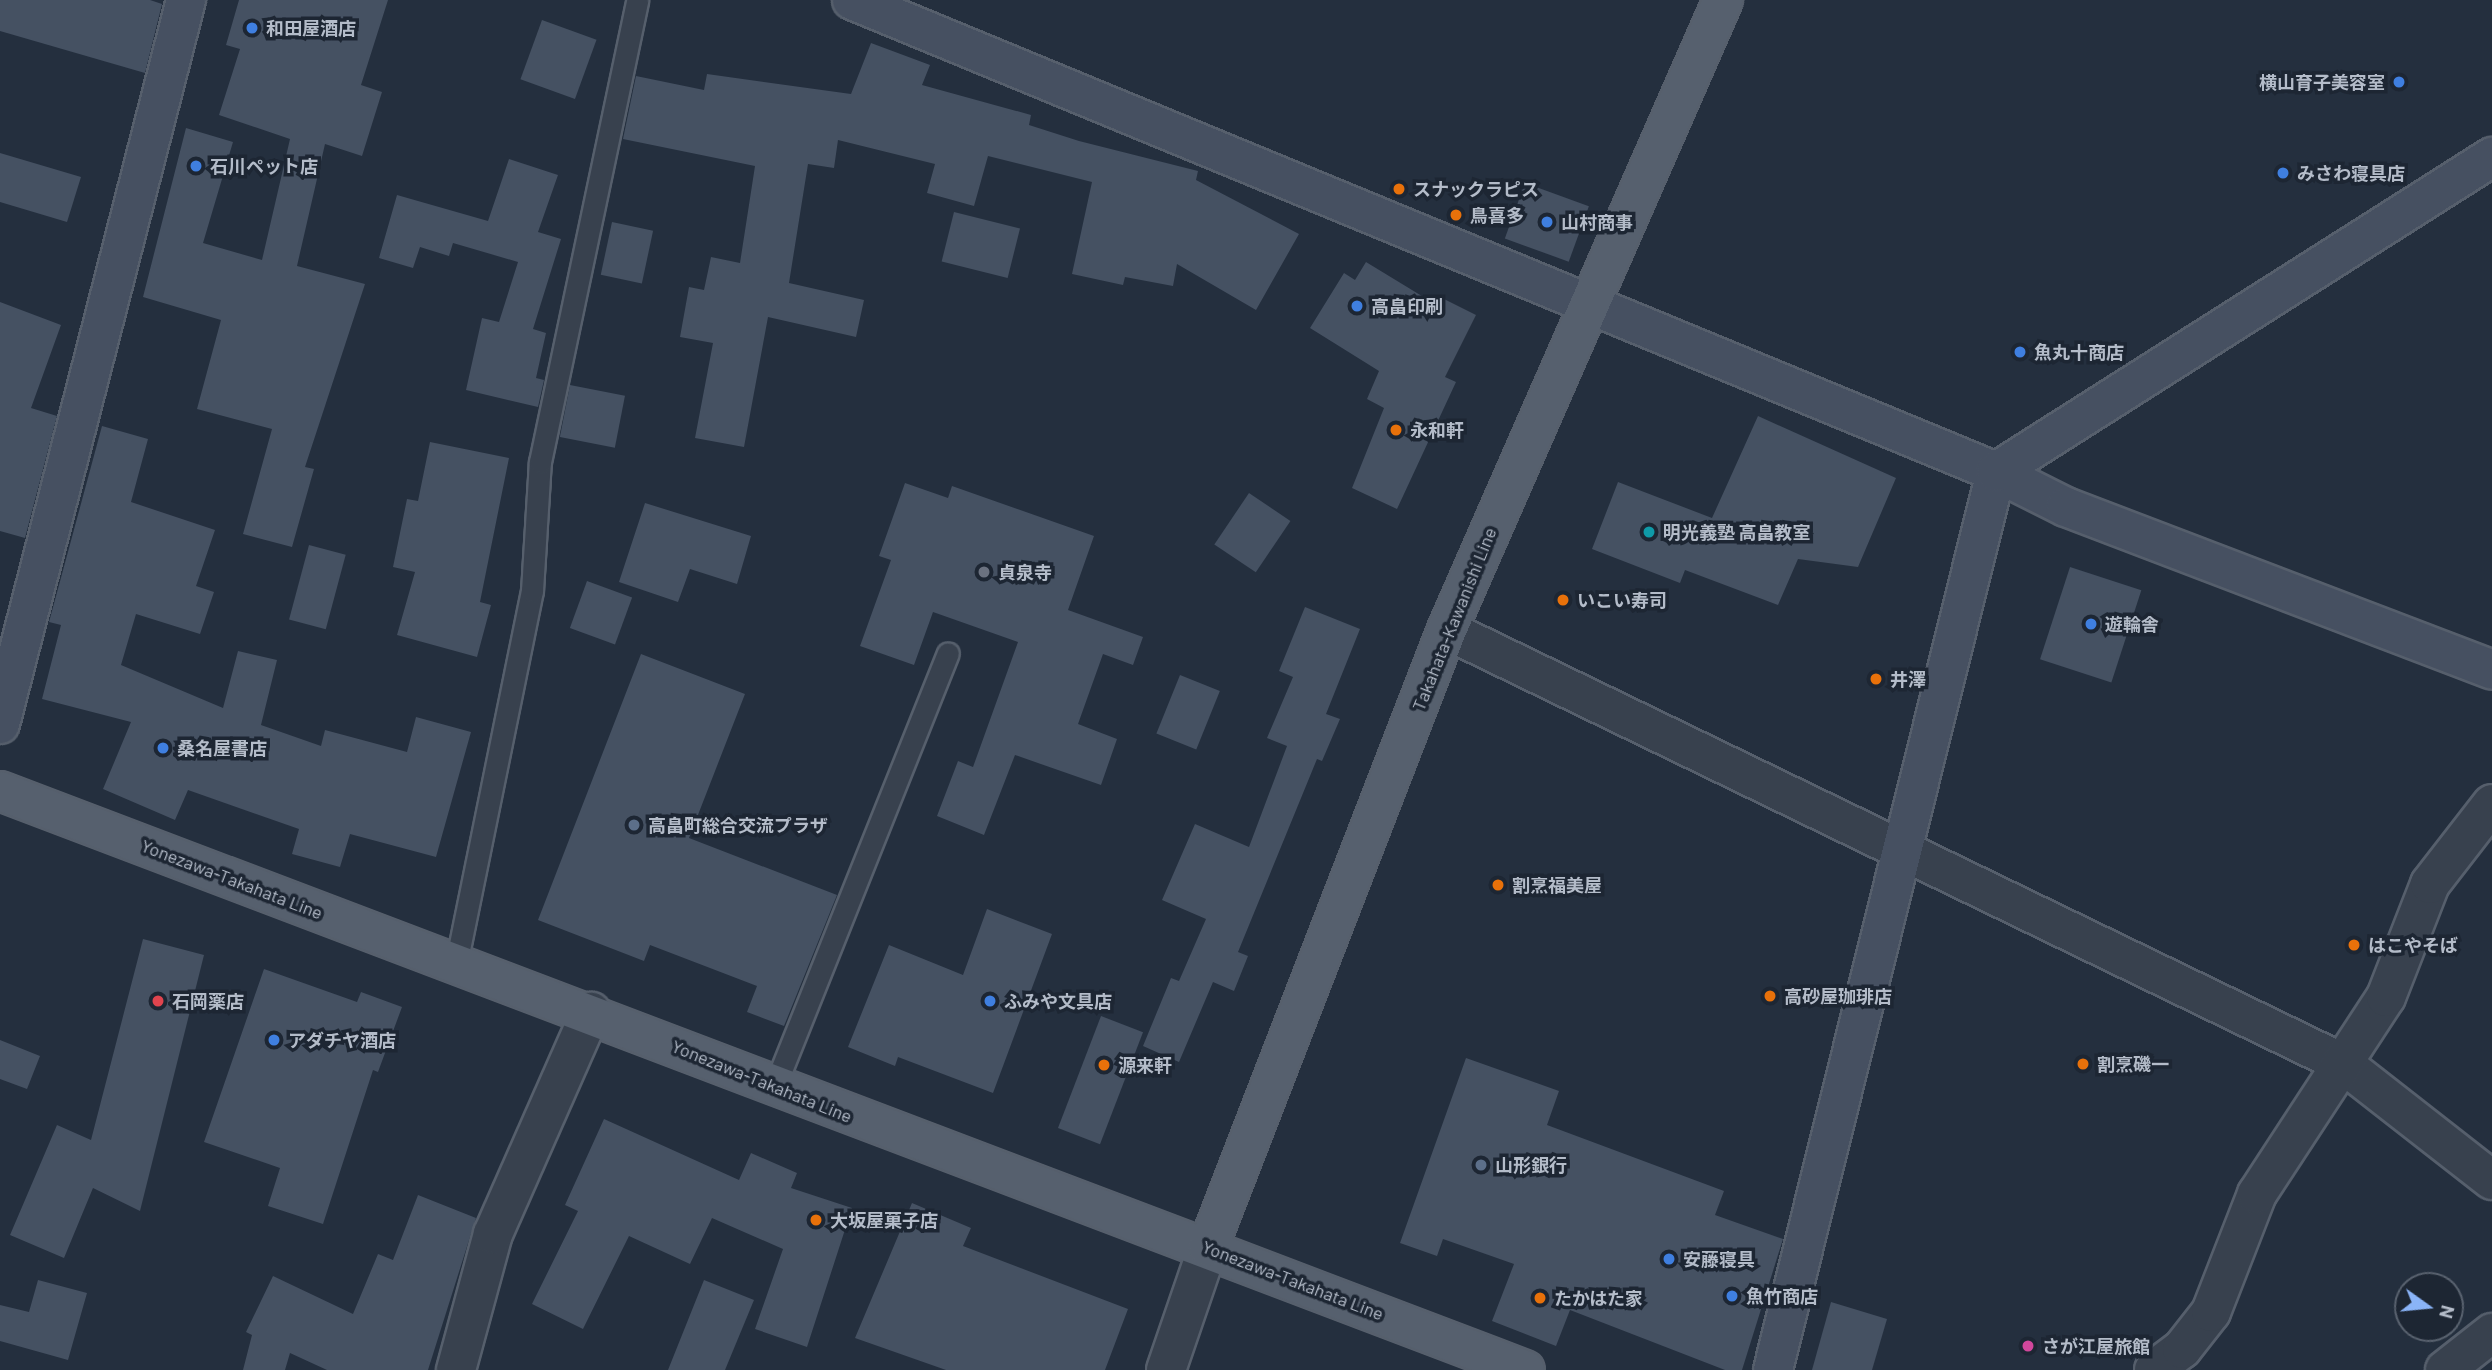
<!DOCTYPE html>
<html>
<head>
<meta charset="utf-8">
<style>
  body { margin:0 }
  #map { position:relative; width:2492px; height:1370px; overflow:hidden; background:#242f3e; font-family:Barlow,"Noto Sans JP",sans-serif }
  div>[style] { position:absolute }
  .building>* { inset:0; background:#455162; transform-origin:0 0 }
  .roads { filter:drop-shadow(2px 0 #565f6c) drop-shadow(-2px 0 #565f6c) drop-shadow(0 2px #565f6c) drop-shadow(0 -2px #565f6c) }
  .lane>* { height:21px; margin:-10.5px; padding:0 10.5px; transform-origin:10.5px; border-radius:10.5px; background:#38414e }
  .street>* { height:38px; margin:-19px; padding:0 19px; transform-origin:19px; border-radius:19px; background:#38414e }
  .secondary>* { height:38px; margin:-19px; padding:0 19px; transform-origin:19px; border-radius:19px; background:#465061 }
  .primary>* { height:38px; margin:-19px; padding:0 19px; transform-origin:19px; border-radius:19px; background:#56606e }
  .dots>* { width:19px; height:19px; translate:-50% -50%; box-sizing:border-box; border:4px solid #1d2633; border-radius:50% }
  span { translate:-50% -50%; white-space:nowrap; text-align:center; line-height:1.15; -webkit-text-stroke:7px #1d2633; paint-order:stroke }
  .poi-label { font-size:18px; color:#b4bcc9; font-weight:700 }
  .left { translate:0 -50%; text-align:left }
  .right { translate:-100% -50%; text-align:right }
  .street-label { font-size:18px; color:#b4bcc9 }
  .north { position:absolute; left:2394px; top:1272px; width:70px; height:70px; box-sizing:border-box; background:#1d2633; border:2px solid #59626f; border-radius:50%; rotate:105deg; font-size:19px; font-weight:700; line-height:28px; text-align:center; color:#b4bcc9 }
  .north::after { content:''; display:block; margin:auto; width:24px; height:32px; background:#8ab4f8; clip-path:polygon(50% 0,100% 100%,50% 72%,0 100%) }
</style>
</head>
<body>
<div id="map">
  <div class="building">
    <div style="clip-path:polygon(0 0,150px 0,162px 4px,145px 73px,0 31px)"></div>
    <div style="clip-path:polygon(239px 0,388px 0,361px 85px,382px 92px,362px 156px,325px 144px,297px 266px,365px 284px,305px 467px,314px 469px,292px 547px,243px 534px,272px 429px,197px 409px,221px 320px,143px 297px,186px 128px,233px 142px,203px 243px,262px 260px,290px 139px,219px 115px,240px 49px,226px 45px)"></div>
    <div style="left:542px;top:20px;width:58px;height:63px;rotate:20deg"></div>
    <div style="clip-path:polygon(871px 43px,930px 65px,922px 85px,1031px 115px,1029px 125px,1079px 141px,1198px 171px,1196px 180px,1299px 234px,1256px 310px,1177px 264px,1173px 286px,1125px 277px,1123px 285px,1072px 274px,1092px 182px,988px 156px,974px 206px,927px 193px,935px 164px,838px 140px,834px 168px,808px 164px,789px 283px,864px 300px,856px 337px,768px 317px,744px 447px,695px 438px,713px 343px,680px 337px,689px 287px,704px 290px,711px 257px,740px 263px,755px 166px,623px 139px,636px 76px,704px 90px,707px 74px,851px 94px)"></div>
    <div style="clip-path:polygon(0 153px,81px 177px,67px 222px,0 202px)"></div>
    <div style="clip-path:polygon(509px 159px,558px 175px,538px 232px,561px 239px,533px 329px,546px 333px,536px 378px,544px 380px,538px 407px,466px 390px,482px 318px,499px 322px,518px 262px,453px 243px,449px 256px,420px 247px,413px 268px,379px 258px,397px 195px,488px 221px)"></div>
    <div style="left:1525px;top:183px;width:68px;height:59px;rotate:20deg"></div>
    <div style="left:954px;top:212px;width:68px;height:51px;rotate:14deg"></div>
    <div style="left:612px;top:222px;width:42px;height:54px;rotate:12deg"></div>
    <div style="clip-path:polygon(1366px 262px,1435px 304px,1438px 296px,1476px 315px,1445px 377px,1456px 382px,1397px 509px,1352px 488px,1384px 408px,1367px 399px,1379px 371px,1310px 328px,1344px 273px,1355px 280px)"></div>
    <div style="clip-path:polygon(0 302px,61px 325px,31px 408px,57px 416px,25px 538px,0 531px)"></div>
    <div style="left:570px;top:385px;width:56px;height:53px;rotate:11deg"></div>
    <div style="clip-path:polygon(1758px 416px,1896px 478px,1858px 567px,1798px 559px,1778px 605px,1685px 570px,1680px 583px,1592px 549px,1618px 482px,1712px 518px)"></div>
    <div style="clip-path:polygon(102px 426px,148px 439px,131px 502px,215px 530px,196px 586px,214px 592px,200px 634px,136px 614px,121px 665px,223px 708px,238px 651px,277px 660px,261px 725px,321px 746px,325px 730px,407px 752px,416px 717px,471px 732px,436px 857px,350px 834px,340px 867px,292px 854px,299px 829px,188px 790px,175px 820px,103px 789px,131px 722px,42px 699px,61px 625px,49px 622px)"></div>
    <div style="clip-path:polygon(430px 442px,509px 458px,480px 602px,491px 605px,477px 657px,397px 635px,415px 572px,393px 567px,407px 499px,418px 501px)"></div>
    <div style="clip-path:polygon(905px 483px,948px 498px,952px 486px,1094px 536px,1068px 610px,1143px 637px,1133px 665px,1103px 654px,1078px 724px,1117px 739px,1101px 785px,1015px 755px,984px 835px,937px 816px,958px 761px,973px 767px,1018px 642px,933px 612px,914px 665px,860px 646px,891px 560px,879px 556px)"></div>
    <div style="left:1249px;top:493px;width:50px;height:62px;rotate:34deg"></div>
    <div style="clip-path:polygon(645px 503px,751px 536px,737px 584px,690px 569px,678px 602px,619px 582px)"></div>
    <div style="left:309px;top:545px;width:38px;height:77px;rotate:15deg"></div>
    <div style="left:2070px;top:567px;width:75px;height:97px;rotate:18deg"></div>
    <div style="left:587px;top:581px;width:48px;height:50px;rotate:20deg"></div>
    <div style="clip-path:polygon(1305px 607px,1360px 629px,1326px 714px,1340px 719px,1322px 761px,1317px 759px,1238px 952px,1248px 956px,1234px 991px,1213px 982px,1179px 1062px,1143px 1046px,1171px 978px,1179px 981px,1206px 919px,1162px 900px,1195px 824px,1249px 847px,1287px 746px,1267px 738px,1293px 677px,1279px 671px)"></div>
    <div style="clip-path:polygon(641px 654px,745px 694px,689px 838px,837px 895px,784px 1026px,747px 1012px,757px 986px,650px 945px,644px 961px,538px 920px)"></div>
    <div style="left:1180px;top:675px;width:43px;height:63px;rotate:22deg"></div>
    <div style="clip-path:polygon(987px 909px,1052px 934px,993px 1093px,898px 1057px,895px 1066px,848px 1047px,889px 945px,963px 975px)"></div>
    <div style="clip-path:polygon(143px 939px,204px 955px,140px 1211px,93px 1188px,64px 1258px,10px 1235px,57px 1125px,91px 1140px)"></div>
    <div style="clip-path:polygon(264px 969px,357px 1002px,361px 992px,402px 1007px,378px 1072px,373px 1070px,323px 1224px,268px 1206px,280px 1168px,204px 1142px)"></div>
    <div style="left:1101px;top:1016px;width:45px;height:120px;rotate:21deg"></div>
    <div style="clip-path:polygon(0 1040px,40px 1056px,27px 1089px,0 1079px)"></div>
    <div style="clip-path:polygon(1466px 1058px,1559px 1091px,1547px 1125px,1724px 1191px,1715px 1215px,1783px 1239px,1742px 1370px,1725px 1370px,1570px 1310px,1556px 1346px,1492px 1321px,1514px 1264px,1443px 1239px,1437px 1256px,1400px 1243px)"></div>
    <div style="clip-path:polygon(604px 1119px,739px 1180px,751px 1153px,797px 1173px,791px 1188px,852px 1208px,807px 1347px,755px 1329px,783px 1249px,712px 1218px,690px 1264px,629px 1236px,583px 1329px,532px 1304px,578px 1211px,565px 1205px)"></div>
    <div style="clip-path:polygon(418px 1195px,476px 1218px,428px 1370px,327px 1370px,290px 1353px,285px 1370px,243px 1370px,252px 1335px,246px 1332px,273px 1276px,353px 1314px,378px 1254px,393px 1260px)"></div>
    <div style="clip-path:polygon(912px 1203px,971px 1228px,963px 1246px,1128px 1309px,1105px 1370px,946px 1370px,855px 1338px)"></div>
    <div style="clip-path:polygon(38px 1280px,87px 1293px,68px 1360px,0 1341px,0 1305px,29px 1312px)"></div>
    <div style="clip-path:polygon(704px 1280px,754px 1300px,725px 1370px,668px 1370px)"></div>
    <div style="clip-path:polygon(1831px 1302px,1887px 1319px,1872px 1370px,1812px 1370px)"></div>
  </div>
  <div class="roads">
    <div class="lane">
      <div style="left:456px;top:964px;width:381px;rotate:-78.5deg"></div>
      <div style="left:532px;top:591px;width:129px;rotate:-86.5deg"></div>
      <div style="left:540px;top:462px;width:472px;rotate:-78.1deg"></div>
      <div style="left:774px;top:1088px;width:468px;rotate:-68.2deg"></div>
    </div>
    <div class="street">
      <div style="left:1447px;top:630px;width:994px;rotate:25.82deg"></div>
      <div style="left:2342px;top:1063px;width:190px;rotate:38deg"></div>
      <div style="left:456px;top:1370px;width:141px;rotate:-74.8deg"></div>
      <div style="left:493px;top:1234px;width:243px;rotate:-66.2deg"></div>
      <div style="left:1166px;top:1370px;width:130px;rotate:-71.1deg"></div>
      <div style="left:2154px;top:1370px;width:35px;rotate:-37deg"></div>
      <div style="left:2182px;top:1349px;width:47px;rotate:-51.9deg"></div>
      <div style="left:2211px;top:1312px;width:127px;rotate:-68.7deg"></div>
      <div style="left:2257px;top:1194px;width:235px;rotate:-56.8deg"></div>
      <div style="left:2386px;top:997px;width:121px;rotate:-68.7deg"></div>
      <div style="left:2430px;top:884px;width:101px;rotate:-52.2deg"></div>
      <div style="left:2445px;top:1370px;width:60px;rotate:-38.2deg"></div>
    </div>
    <div class="secondary">
      <div style="left:852px;top:0;width:1238px;rotate:22.42deg"></div>
      <div style="left:1996px;top:472px;width:78px;rotate:26.6deg"></div>
      <div style="left:2066px;top:507px;width:456px;rotate:20.9deg"></div>
      <div style="left:0;top:724px;width:748px;rotate:-75.59deg"></div>
      <div style="left:1773px;top:1370px;width:925px;rotate:-76.05deg"></div>
      <div style="left:1996px;top:472px;width:588px;rotate:-32.42deg"></div>
    </div>
    <div class="primary">
      <div style="left:0;top:791px;width:1631px;rotate:20.79deg"></div>
      <div style="left:1208px;top:1247px;width:662px;rotate:-68.83deg"></div>
      <div style="left:1447px;top:630px;width:688px;rotate:-66.34deg"></div>
    </div>
  </div>
  <div class="dots">
    <div style="left:252px;top:28px;background:#3f7fe0"></div>
    <div style="left:2399px;top:82px;background:#3f7fe0"></div>
    <div style="left:196px;top:166px;background:#3f7fe0"></div>
    <div style="left:2283px;top:173px;background:#3f7fe0"></div>
    <div style="left:1399px;top:189px;background:#e8710a"></div>
    <div style="left:1456px;top:215px;background:#e8710a"></div>
    <div style="left:1547px;top:222px;background:#3f7fe0"></div>
    <div style="left:1357px;top:306px;background:#3f7fe0"></div>
    <div style="left:2020px;top:352px;background:#3f7fe0"></div>
    <div style="left:1396px;top:430px;background:#e8710a"></div>
    <div style="left:1649px;top:532px;background:#0f9aa8"></div>
    <div style="left:984px;top:572px;background:#6b7280"></div>
    <div style="left:1563px;top:600px;background:#e8710a"></div>
    <div style="left:2091px;top:624px;background:#3f7fe0"></div>
    <div style="left:1876px;top:679px;background:#e8710a"></div>
    <div style="left:163px;top:748px;background:#3f7fe0"></div>
    <div style="left:634px;top:825px;background:#5c6f8a"></div>
    <div style="left:1498px;top:885px;background:#e8710a"></div>
    <div style="left:2354px;top:945px;background:#e8710a"></div>
    <div style="left:1770px;top:996px;background:#e8710a"></div>
    <div style="left:158px;top:1001px;background:#e0444e"></div>
    <div style="left:990px;top:1001px;background:#3f7fe0"></div>
    <div style="left:274px;top:1040px;background:#3f7fe0"></div>
    <div style="left:2083px;top:1064px;background:#e8710a"></div>
    <div style="left:1104px;top:1065px;background:#e8710a"></div>
    <div style="left:1481px;top:1165px;background:#5c6f8a"></div>
    <div style="left:816px;top:1220px;background:#e8710a"></div>
    <div style="left:1669px;top:1259px;background:#3f7fe0"></div>
    <div style="left:1732px;top:1296px;background:#3f7fe0"></div>
    <div style="left:1540px;top:1298px;background:#e8710a"></div>
    <div style="left:2028px;top:1346px;background:#d1479c"></div>
  </div>
  <div class="poi-label">
    <span class="left" style="left:266px;top:28px">和田屋酒店</span>
    <span class="right" style="left:2385px;top:82px">横山育子美容室</span>
    <span class="left" style="left:210px;top:166px">石川ペット店</span>
    <span class="left" style="left:2297px;top:173px">みさわ寝具店</span>
    <span class="left" style="left:1413px;top:189px">スナックラピス</span>
    <span class="left" style="left:1470px;top:215px">鳥喜多</span>
    <span class="left" style="left:1561px;top:222px">山村商事</span>
    <span class="left" style="left:1371px;top:306px">高畠印刷</span>
    <span class="left" style="left:2034px;top:352px">魚丸十商店</span>
    <span class="left" style="left:1410px;top:430px">永和軒</span>
    <span class="left" style="left:1663px;top:532px">明光義塾 高畠教室</span>
    <span class="left" style="left:998px;top:572px">貞泉寺</span>
    <span class="left" style="left:1577px;top:600px">いこい寿司</span>
    <span class="left" style="left:2105px;top:624px">遊輪舎</span>
    <span class="left" style="left:1890px;top:679px">井澤</span>
    <span class="left" style="left:177px;top:748px">桑名屋書店</span>
    <span class="left" style="left:648px;top:825px">高畠町総合交流プラザ</span>
    <span class="left" style="left:1512px;top:885px">割烹福美屋</span>
    <span class="left" style="left:2368px;top:945px">はこやそば</span>
    <span class="left" style="left:1784px;top:996px">高砂屋珈琲店</span>
    <span class="left" style="left:172px;top:1001px">石岡薬店</span>
    <span class="left" style="left:1004px;top:1001px">ふみや文具店</span>
    <span class="left" style="left:288px;top:1040px">アダチヤ酒店</span>
    <span class="left" style="left:2097px;top:1064px">割烹磯一</span>
    <span class="left" style="left:1118px;top:1065px">源来軒</span>
    <span class="left" style="left:1495px;top:1165px">山形銀行</span>
    <span class="left" style="left:830px;top:1220px">大坂屋菓子店</span>
    <span class="left" style="left:1683px;top:1259px">安藤寝具</span>
    <span class="left" style="left:1746px;top:1296px">魚竹商店</span>
    <span class="left" style="left:1554px;top:1298px">たかはた家</span>
    <span class="left" style="left:2042px;top:1346px">さが江屋旅館</span>
  </div>
  <div class="street-label">
    <span style="left:1454px;top:619px;rotate:-68deg">Takahata-Kawanishi Line</span>
    <span style="left:232px;top:879px;rotate:21deg">Yonezawa-Takahata Line</span>
    <span style="left:762px;top:1081px;rotate:22deg">Yonezawa-Takahata Line</span>
    <span style="left:1293px;top:1280px;rotate:21deg">Yonezawa-Takahata Line</span>
  </div>
  <div class="north">N</div>
</div>
</body>
</html>
